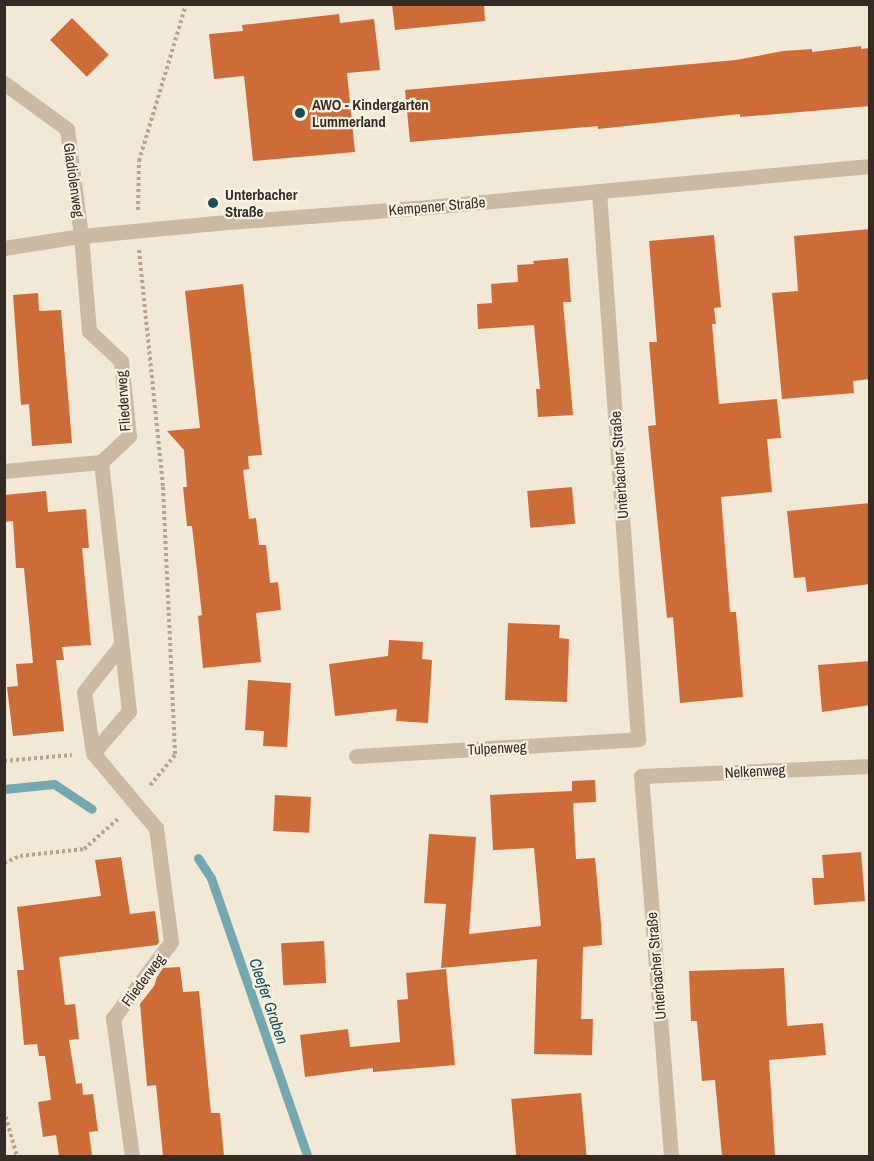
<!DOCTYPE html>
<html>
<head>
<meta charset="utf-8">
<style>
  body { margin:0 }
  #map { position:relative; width:874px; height:1161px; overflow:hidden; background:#f2e8d6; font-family:"Archivo Narrow",sans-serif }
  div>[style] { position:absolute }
  .stream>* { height:9px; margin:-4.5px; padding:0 4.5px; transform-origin:4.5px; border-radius:4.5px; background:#73a8b1 }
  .building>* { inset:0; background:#ce6c38; transform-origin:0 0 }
  .path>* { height:4px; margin-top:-2px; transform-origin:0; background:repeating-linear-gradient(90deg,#b7a38c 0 3px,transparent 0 6px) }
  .minor>* { height:15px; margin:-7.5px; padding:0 7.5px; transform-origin:7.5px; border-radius:7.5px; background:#cbb9a2 }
  .dots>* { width:16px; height:16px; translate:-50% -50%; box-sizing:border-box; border:3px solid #faf2e2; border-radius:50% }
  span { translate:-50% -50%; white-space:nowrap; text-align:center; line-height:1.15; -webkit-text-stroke:4.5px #faf2e2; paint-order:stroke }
  .poi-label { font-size:15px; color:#352b25; font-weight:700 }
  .left { translate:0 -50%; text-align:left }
  .street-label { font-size:15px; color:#352b25 }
  .water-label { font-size:16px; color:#184e58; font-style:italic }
  .frame { position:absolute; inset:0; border:6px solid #352b25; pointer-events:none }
</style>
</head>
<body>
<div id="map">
  <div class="stream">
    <div style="left:4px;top:789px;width:50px;rotate:-5.7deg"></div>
    <div style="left:54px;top:784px;width:45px;rotate:33.3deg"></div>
    <div style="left:198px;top:858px;width:24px;rotate:57deg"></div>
    <div style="left:211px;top:878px;width:294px;rotate:70.9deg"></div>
  </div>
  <div class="building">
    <div style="clip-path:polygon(392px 4px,484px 4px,485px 21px,395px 30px)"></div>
    <div style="clip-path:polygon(339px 14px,340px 23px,374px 19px,380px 70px,347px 73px,355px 152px,253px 161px,244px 76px,214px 79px,209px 34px,243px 31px,242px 25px)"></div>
    <div style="left:72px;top:18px;width:52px;height:31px;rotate:45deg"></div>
    <div style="clip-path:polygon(861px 46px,861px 49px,870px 48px,870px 106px,740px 117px,740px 114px,598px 129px,598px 126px,410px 142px,405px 90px,736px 60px,783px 51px,812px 49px,812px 52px)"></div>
    <div style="clip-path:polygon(870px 229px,870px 379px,853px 381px,854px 393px,782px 399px,772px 293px,798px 291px,794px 236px)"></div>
    <div style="clip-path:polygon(714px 235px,721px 307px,714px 308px,716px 324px,712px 324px,719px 404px,777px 399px,781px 438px,767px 439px,772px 492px,721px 497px,730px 612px,736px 612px,743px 697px,680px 703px,673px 617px,667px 618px,648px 426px,656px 425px,649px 342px,657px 342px,649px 241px)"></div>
    <div style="clip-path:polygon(568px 258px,571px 302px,563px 302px,573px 415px,538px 417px,536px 389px,540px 389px,534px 325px,478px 329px,477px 304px,492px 303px,491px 284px,518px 282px,517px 265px,534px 264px,533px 261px)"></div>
    <div style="clip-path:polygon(243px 284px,262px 455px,248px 456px,249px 469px,243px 470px,249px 519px,256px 518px,259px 545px,266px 545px,270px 583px,278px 582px,281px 610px,256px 613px,261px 662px,203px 668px,198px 616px,202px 615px,192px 526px,187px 526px,183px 487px,187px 487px,184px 450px,167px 431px,200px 428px,185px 291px)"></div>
    <div style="clip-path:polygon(38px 293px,39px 311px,61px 310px,72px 443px,32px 446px,29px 404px,21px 405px,13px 295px)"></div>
    <div style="left:572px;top:487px;width:37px;height:45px;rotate:85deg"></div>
    <div style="clip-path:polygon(46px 491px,48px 512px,86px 509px,89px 548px,82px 548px,91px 645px,62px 647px,64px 660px,56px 660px,64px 731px,13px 736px,7px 687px,18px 686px,16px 664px,33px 663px,24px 568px,16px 568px,13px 521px,4px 522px,4px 495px)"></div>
    <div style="clip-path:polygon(870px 503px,870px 584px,807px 592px,805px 577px,794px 578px,787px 511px)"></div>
    <div style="clip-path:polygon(508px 623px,560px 625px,559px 638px,569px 639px,567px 702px,505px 700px)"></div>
    <div style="clip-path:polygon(389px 640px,423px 642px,422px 659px,432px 660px,428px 723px,396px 721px,397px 709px,335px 716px,329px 664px,388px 656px)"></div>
    <div style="clip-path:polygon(870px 661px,870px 705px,822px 712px,818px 665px)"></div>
    <div style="clip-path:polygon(248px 680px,291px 683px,287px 747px,263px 746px,264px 731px,245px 730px)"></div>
    <div style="clip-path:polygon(595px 780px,596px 802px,573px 803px,576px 859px,595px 858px,601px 924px,602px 945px,583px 947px,581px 1019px,593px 1019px,592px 1055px,534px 1054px,537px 959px,441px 968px,446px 904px,424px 903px,429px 834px,476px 837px,469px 934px,541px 926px,534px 848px,493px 850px,490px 795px,572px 791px,572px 781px)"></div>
    <div style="left:275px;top:795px;width:36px;height:36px;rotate:3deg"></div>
    <div style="clip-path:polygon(861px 852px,865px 901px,814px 905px,812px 878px,824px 878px,822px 855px)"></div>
    <div style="clip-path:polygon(121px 857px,130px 914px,155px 911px,159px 942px,157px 945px,59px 957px,65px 1005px,75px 1004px,79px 1039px,69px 1040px,76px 1084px,82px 1083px,83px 1095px,93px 1094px,98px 1131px,89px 1132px,92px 1156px,59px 1156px,56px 1135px,43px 1137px,38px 1102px,51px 1100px,45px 1056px,39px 1056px,37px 1044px,24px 1045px,17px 970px,24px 970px,17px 907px,101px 896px,95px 860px)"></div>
    <div style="left:324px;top:941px;width:42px;height:43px;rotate:87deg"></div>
    <div style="clip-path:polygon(180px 967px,183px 992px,199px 991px,211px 1113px,220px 1113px,224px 1156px,163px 1156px,156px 1085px,147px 1086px,140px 1004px,154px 986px,157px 977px,163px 968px)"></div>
    <div style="clip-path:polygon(784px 968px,787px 1026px,823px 1023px,826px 1055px,769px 1060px,775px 1156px,722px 1156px,715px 1080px,702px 1081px,697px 1021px,691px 1021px,689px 971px)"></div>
    <div style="clip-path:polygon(446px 969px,455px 1065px,373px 1072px,373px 1068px,305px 1077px,300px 1035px,348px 1029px,350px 1047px,400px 1042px,397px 1000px,408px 999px,406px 973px)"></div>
    <div style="left:581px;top:1093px;width:63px;height:70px;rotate:85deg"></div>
  </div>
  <div class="path">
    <div style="left:138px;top:210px;width:49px;rotate:-88.8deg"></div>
    <div style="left:139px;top:161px;width:164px;rotate:-73.3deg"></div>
    <div style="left:139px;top:250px;width:238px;rotate:84.2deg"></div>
    <div style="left:163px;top:487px;width:268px;rotate:87.4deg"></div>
    <div style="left:175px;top:755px;width:41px;rotate:129.1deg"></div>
    <div style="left:4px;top:761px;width:68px;rotate:-5deg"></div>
    <div style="left:4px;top:863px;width:17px;rotate:-24deg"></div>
    <div style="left:20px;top:856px;width:64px;rotate:-6.2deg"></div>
    <div style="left:84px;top:849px;width:47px;rotate:-41.5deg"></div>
    <div style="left:4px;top:1111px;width:47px;rotate:73.9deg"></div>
  </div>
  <div class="minor">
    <div style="left:4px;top:83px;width:78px;rotate:36.1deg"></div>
    <div style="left:67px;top:129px;width:108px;rotate:82.5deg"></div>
    <div style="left:81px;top:236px;width:95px;rotate:85.2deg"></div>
    <div style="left:89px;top:331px;width:44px;rotate:43.2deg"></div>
    <div style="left:121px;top:361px;width:75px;rotate:83.9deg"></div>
    <div style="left:129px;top:436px;width:38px;rotate:137deg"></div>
    <div style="left:101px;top:462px;width:251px;rotate:83.6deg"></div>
    <div style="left:129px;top:711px;width:55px;rotate:130.6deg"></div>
    <div style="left:4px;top:248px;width:78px;rotate:-8.9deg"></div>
    <div style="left:81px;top:236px;width:136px;rotate:-5.5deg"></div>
    <div style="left:216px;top:223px;width:213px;rotate:-4.3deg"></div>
    <div style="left:428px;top:207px;width:444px;rotate:-5.3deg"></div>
    <div style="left:4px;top:471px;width:97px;rotate:-5.3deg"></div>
    <div style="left:121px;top:645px;width:60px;rotate:128.2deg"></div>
    <div style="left:84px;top:692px;width:62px;rotate:81.6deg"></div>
    <div style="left:93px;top:753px;width:98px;rotate:50deg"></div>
    <div style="left:156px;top:828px;width:115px;rotate:82.5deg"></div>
    <div style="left:171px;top:942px;width:96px;rotate:127.3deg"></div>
    <div style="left:113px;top:1018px;width:139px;rotate:82.2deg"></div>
    <div style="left:356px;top:756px;width:283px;rotate:-3.4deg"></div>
    <div style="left:638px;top:739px;width:549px;rotate:-94.07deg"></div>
    <div style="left:671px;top:1156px;width:381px;rotate:-94.5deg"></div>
    <div style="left:641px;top:776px;width:229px;rotate:-2.5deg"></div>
  </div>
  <div class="dots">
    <div style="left:300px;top:113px;background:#184e58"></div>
    <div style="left:213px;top:203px;background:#184e58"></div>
  </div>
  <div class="poi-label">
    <span class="left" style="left:312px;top:113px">AWO - Kindergarten<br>Lummerland</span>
    <span class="left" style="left:225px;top:203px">Unterbacher<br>Straße</span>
  </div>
  <div class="street-label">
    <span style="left:74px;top:180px;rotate:82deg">Gladiolenweg</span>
    <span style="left:437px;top:206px;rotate:-5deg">Kempener Straße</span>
    <span style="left:123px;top:401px;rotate:-94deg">Fliederweg</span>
    <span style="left:619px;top:465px;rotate:-94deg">Unterbacher Straße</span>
    <span style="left:497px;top:748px;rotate:-3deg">Tulpenweg</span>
    <span style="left:755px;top:771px;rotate:-3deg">Nelkenweg</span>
    <span style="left:656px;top:966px;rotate:-95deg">Unterbacher Straße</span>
    <span style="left:143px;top:980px;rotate:-53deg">Fliederweg</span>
  </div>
  <div class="water-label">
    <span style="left:269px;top:1001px;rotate:71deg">Cleefer Graben</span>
  </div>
  <div class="frame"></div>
</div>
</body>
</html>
